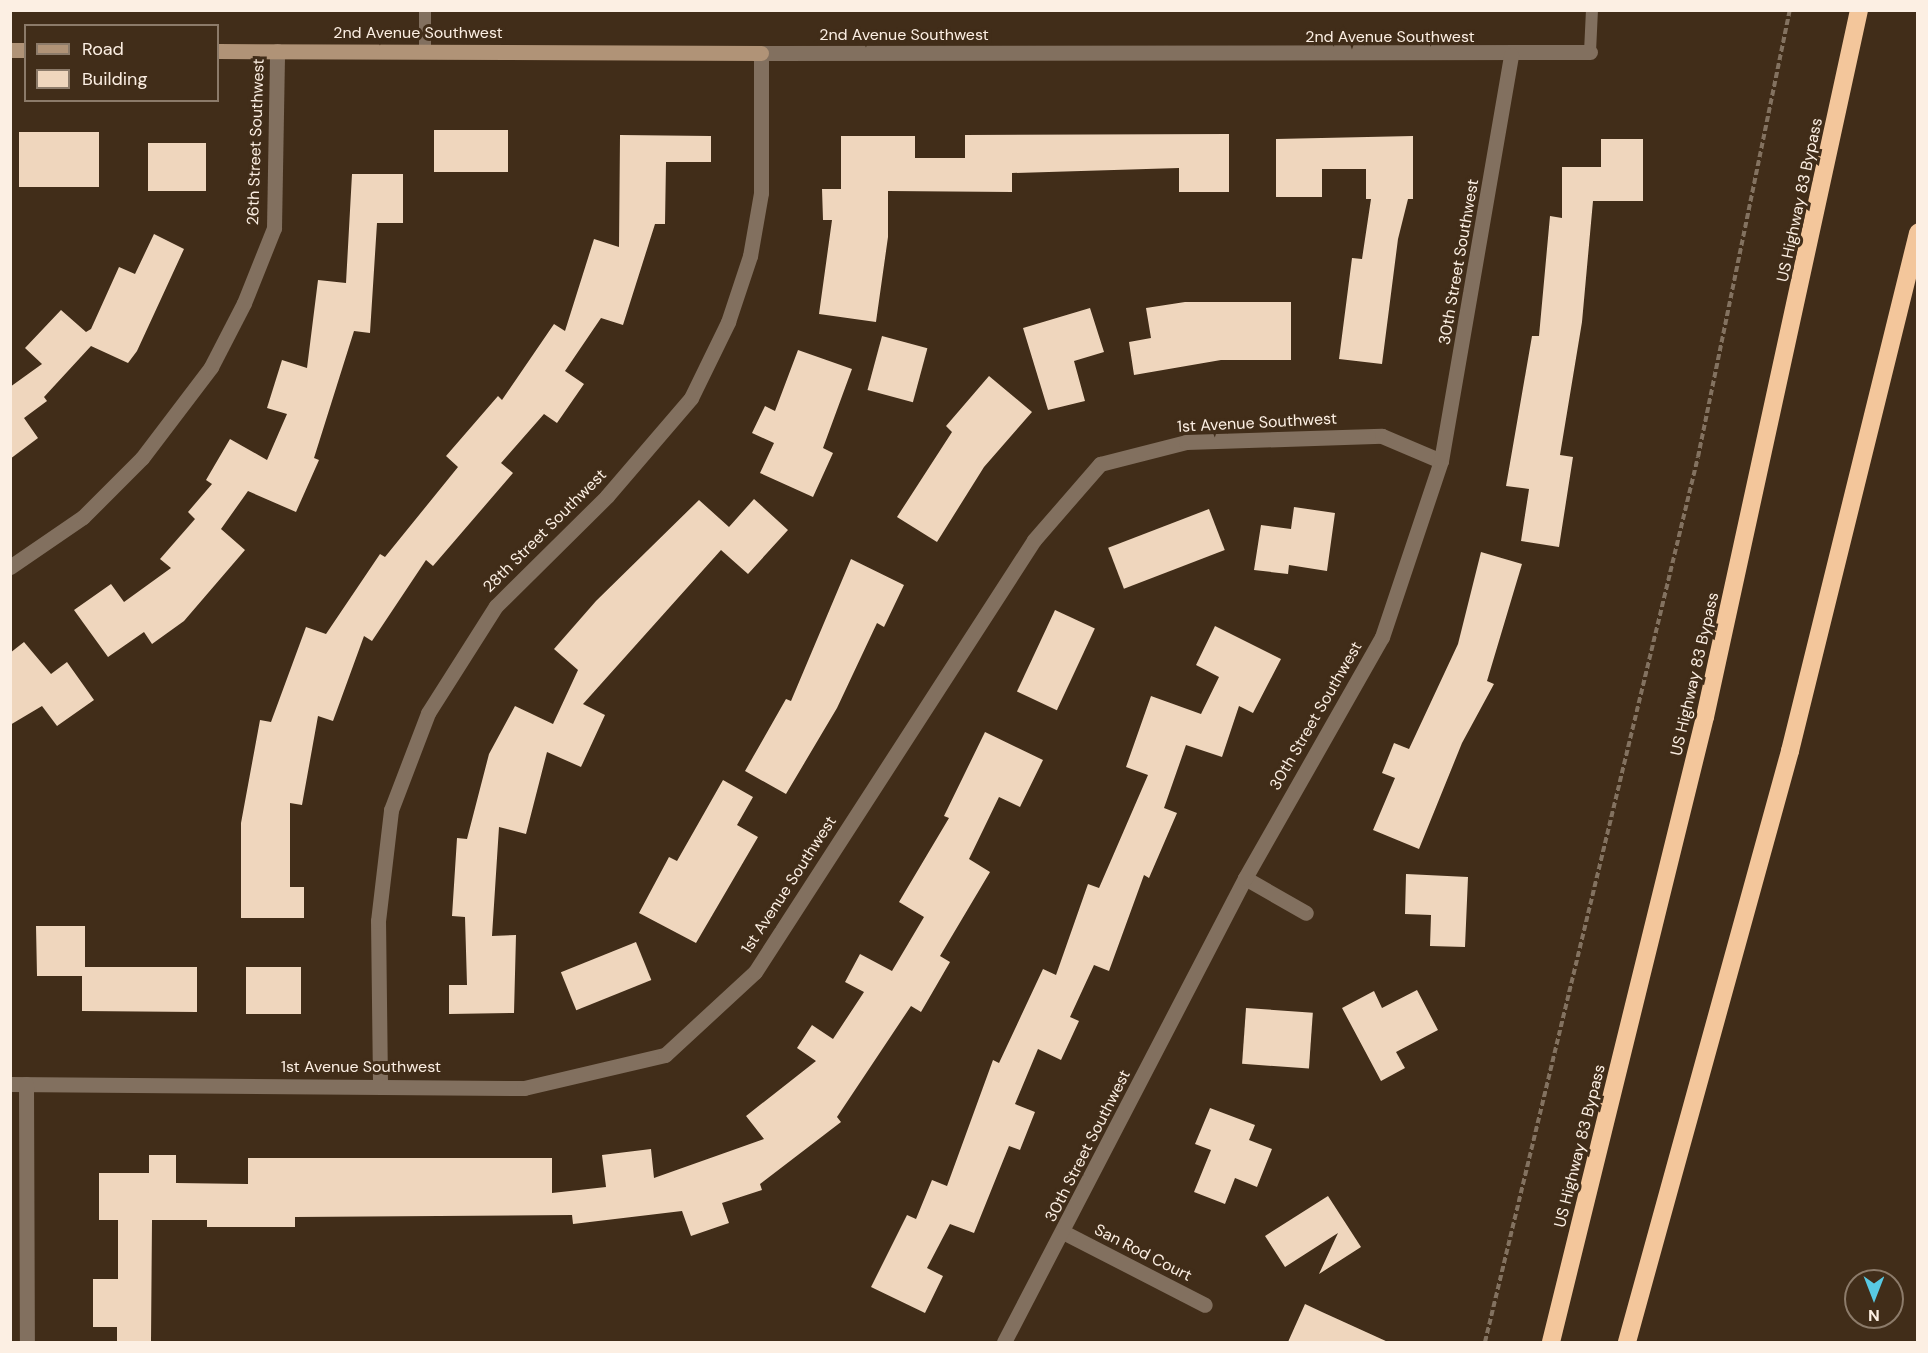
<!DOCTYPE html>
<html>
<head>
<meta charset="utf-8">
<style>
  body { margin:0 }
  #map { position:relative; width:1928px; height:1353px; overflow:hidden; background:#412d19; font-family:"DM Sans",sans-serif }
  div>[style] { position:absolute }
  .building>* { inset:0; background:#efd6bd; transform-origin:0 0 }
  .path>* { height:4px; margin-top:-2px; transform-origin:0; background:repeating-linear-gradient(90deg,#837260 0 6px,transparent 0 9px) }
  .lane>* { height:12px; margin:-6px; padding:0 6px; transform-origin:6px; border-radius:6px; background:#82705f }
  .street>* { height:15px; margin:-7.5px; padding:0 7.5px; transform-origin:7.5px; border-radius:7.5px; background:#82705f }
  .secondary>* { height:15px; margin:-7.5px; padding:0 7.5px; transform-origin:7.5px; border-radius:7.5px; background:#b09377 }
  .highway>* { height:18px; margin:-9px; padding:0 9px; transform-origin:9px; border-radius:9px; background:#f3c69b }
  span { translate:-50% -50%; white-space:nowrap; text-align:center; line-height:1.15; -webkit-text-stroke:6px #412d19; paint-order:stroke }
  .street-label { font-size:16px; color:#fcefe3 }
  .frame { position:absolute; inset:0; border:12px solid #fcefe3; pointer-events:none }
  .legend { position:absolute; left:24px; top:24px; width:195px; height:78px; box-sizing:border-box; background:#412d19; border:2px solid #8c7b6a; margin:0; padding:8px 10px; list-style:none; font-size:18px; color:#fcefe3 }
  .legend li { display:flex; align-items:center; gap:12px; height:30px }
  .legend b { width:30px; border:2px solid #8c7b6a }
  .north { position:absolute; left:1844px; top:1269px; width:60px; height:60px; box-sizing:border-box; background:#412d19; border:2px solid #8c7b6a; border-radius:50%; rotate:180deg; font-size:16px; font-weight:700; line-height:24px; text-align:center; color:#fcefe3 }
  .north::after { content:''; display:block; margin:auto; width:21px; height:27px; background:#58c9e3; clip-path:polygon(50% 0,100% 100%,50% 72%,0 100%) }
</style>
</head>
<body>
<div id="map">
  <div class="building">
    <div style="left:434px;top:130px;width:74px;height:42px"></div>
    <div style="left:19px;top:132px;width:80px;height:55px"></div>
    <div style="clip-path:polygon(1229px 134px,1229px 192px,1179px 192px,1179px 168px,1012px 173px,1012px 192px,888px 191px,888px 237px,876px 322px,819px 314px,832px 220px,823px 220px,822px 189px,841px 189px,841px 136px,915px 136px,915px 158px,965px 158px,965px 135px)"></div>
    <div style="clip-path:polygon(620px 135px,711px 136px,711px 162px,666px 162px,665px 224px,655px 224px,623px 325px,601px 318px,565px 371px,584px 384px,557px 423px,544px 414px,501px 463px,513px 473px,433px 566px,426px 560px,372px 641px,364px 636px,333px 721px,318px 716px,302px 805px,290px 803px,290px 887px,304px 887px,304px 918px,241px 918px,241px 823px,260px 720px,271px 722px,306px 627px,326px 634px,380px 554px,385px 557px,458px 467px,446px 456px,498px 396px,502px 400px,554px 324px,565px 331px,594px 239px,619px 247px)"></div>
    <div style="clip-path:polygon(1413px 136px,1413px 199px,1408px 199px,1398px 239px,1382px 364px,1339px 359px,1352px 258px,1362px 259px,1371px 199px,1366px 199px,1366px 169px,1322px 169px,1322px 197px,1276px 197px,1276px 139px)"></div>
    <div style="clip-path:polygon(1601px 139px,1643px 139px,1643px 201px,1593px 201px,1582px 322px,1560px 455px,1573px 457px,1559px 547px,1521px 541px,1529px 489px,1506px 486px,1532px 336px,1539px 336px,1550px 216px,1562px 218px,1562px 167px,1601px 167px)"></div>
    <div style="left:148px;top:143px;width:58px;height:48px"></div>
    <div style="clip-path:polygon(352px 174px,403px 174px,403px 223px,377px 223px,370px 333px,354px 331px,314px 458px,319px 460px,296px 512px,248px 491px,221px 529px,245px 550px,184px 621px,152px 644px,144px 632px,108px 657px,74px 610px,111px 584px,124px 602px,171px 568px,160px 559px,195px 519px,188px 512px,212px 484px,206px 480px,230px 439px,267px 460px,287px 414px,267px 408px,282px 360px,307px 368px,318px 280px,346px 283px)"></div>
    <div style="clip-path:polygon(154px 234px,184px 249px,137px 351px,128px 363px,91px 346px,44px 397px,47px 401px,24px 418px,38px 438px,10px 459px,10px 387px,42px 364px,25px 348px,61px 310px,86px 332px,91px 329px,119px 267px,135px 274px)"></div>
    <div style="clip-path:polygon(1185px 302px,1291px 302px,1291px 360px,1221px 360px,1134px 375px,1129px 342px,1151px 338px,1146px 308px)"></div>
    <div style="clip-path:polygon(1090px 308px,1104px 352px,1074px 361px,1085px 401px,1048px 410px,1023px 328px)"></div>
    <div style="left:882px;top:336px;width:47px;height:56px;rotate:15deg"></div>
    <div style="clip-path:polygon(798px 350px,852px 369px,823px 448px,833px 453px,813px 497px,760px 473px,774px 443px,752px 433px,765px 406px,775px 411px)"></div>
    <div style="clip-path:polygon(989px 376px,1032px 412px,984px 467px,937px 542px,897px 517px,952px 432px,946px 426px)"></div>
    <div style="clip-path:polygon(754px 499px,788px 530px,748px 574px,721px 550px,583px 704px,605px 715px,581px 767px,547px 752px,526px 834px,499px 827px,492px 936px,516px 935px,514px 1013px,449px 1014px,449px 985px,467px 985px,465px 917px,452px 916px,457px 838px,467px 839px,489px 754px,515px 706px,553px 724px,578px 670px,554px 649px,596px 601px,699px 500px,729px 527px)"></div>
    <div style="clip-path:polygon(1294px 507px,1335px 513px,1327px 571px,1289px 565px,1288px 574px,1254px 570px,1261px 525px,1291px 529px)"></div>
    <div style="left:1209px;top:509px;width:44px;height:108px;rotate:69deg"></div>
    <div style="clip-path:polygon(1481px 552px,1522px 564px,1487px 681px,1494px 684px,1462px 743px,1419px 849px,1373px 830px,1395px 778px,1382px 773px,1394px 743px,1409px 749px,1458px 644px)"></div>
    <div style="clip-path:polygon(851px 559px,904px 585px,884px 627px,877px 623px,837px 708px,786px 794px,745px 771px,786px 699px,791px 701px)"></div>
    <div style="left:1055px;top:610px;width:44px;height:90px;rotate:25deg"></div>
    <div style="clip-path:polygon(1215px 626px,1281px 659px,1253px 713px,1239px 706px,1222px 757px,1186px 745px,1164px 808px,1177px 813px,1149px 878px,1144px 875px,1109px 971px,1094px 965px,1070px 1017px,1079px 1021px,1061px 1060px,1038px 1049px,1015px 1104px,1035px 1112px,1020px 1150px,1009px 1146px,974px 1233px,950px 1224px,927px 1268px,943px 1276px,925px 1313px,871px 1287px,907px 1215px,916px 1219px,932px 1180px,947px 1186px,993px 1060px,999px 1063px,1043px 969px,1056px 975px,1088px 884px,1099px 888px,1148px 775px,1126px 767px,1151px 696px,1201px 714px,1219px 677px,1196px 665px)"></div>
    <div style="clip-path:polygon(24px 642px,51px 674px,67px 662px,94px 700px,57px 726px,42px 706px,10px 725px,10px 653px)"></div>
    <div style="clip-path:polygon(985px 732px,1043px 760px,1020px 807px,999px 797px,969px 859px,990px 872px,940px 956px,950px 962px,921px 1012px,911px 1006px,837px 1117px,841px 1122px,760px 1184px,762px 1190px,722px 1203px,729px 1223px,691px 1236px,682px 1211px,573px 1224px,572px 1215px,295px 1217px,295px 1227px,207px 1227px,207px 1220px,152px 1220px,151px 1342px,117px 1342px,117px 1327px,93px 1327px,93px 1279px,118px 1279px,118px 1220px,99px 1220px,99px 1173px,149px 1173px,149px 1155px,176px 1155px,176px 1183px,248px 1184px,248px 1158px,552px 1158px,552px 1193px,606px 1187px,602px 1155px,651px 1149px,654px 1178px,764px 1139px,746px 1116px,816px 1061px,797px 1048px,812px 1025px,833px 1039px,864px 992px,845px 982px,860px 954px,892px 971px,924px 917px,899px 902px,949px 818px,944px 816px)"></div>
    <div style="clip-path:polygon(723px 780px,753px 797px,737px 825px,758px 837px,696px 943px,639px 913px,669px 857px,677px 861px)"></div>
    <div style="clip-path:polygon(1406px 874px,1468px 877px,1465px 947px,1430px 946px,1431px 915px,1405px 914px)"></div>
    <div style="clip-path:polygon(36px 926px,85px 926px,85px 967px,197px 967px,197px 1012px,82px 1011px,82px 976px,37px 976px)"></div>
    <div style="left:636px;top:942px;width:41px;height:81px;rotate:68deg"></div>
    <div style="left:246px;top:967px;width:55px;height:47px"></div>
    <div style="clip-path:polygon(1417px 990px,1438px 1030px,1396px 1052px,1405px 1068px,1381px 1081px,1342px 1008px,1374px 991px,1382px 1008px)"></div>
    <div style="left:1246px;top:1008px;width:67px;height:56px;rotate:4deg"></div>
    <div style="clip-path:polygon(1210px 1108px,1255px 1125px,1249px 1140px,1272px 1149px,1257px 1187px,1235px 1178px,1225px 1204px,1194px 1192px,1211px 1150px,1195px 1144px)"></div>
    <div style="clip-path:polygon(1328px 1196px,1361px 1247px,1319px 1274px,1338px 1233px,1285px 1267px,1265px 1236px)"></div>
    <div style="clip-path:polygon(1305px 1304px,1322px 1312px,1388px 1342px,1288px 1342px)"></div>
  </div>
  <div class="path">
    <div style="left:1485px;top:1342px;width:910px;rotate:-76.47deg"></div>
    <div style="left:1698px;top:457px;width:456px;rotate:-78.4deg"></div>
  </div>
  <div class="lane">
    <div style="left:425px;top:50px;width:40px;rotate:-90deg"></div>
    <div style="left:1590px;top:52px;width:42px;rotate:-87.3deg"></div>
  </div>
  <div class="street">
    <div style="left:10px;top:567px;width:88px;rotate:-34.4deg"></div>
    <div style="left:83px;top:517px;width:83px;rotate:-45deg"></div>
    <div style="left:142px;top:458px;width:114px;rotate:-52.8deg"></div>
    <div style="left:211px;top:367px;width:72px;rotate:-62.7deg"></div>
    <div style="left:244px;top:303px;width:81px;rotate:-68.2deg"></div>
    <div style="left:274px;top:228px;width:177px;rotate:-89deg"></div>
    <div style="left:1245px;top:878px;width:70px;rotate:29.8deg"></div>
    <div style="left:380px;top:1083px;width:162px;rotate:-90.7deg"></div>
    <div style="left:378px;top:921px;width:112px;rotate:-83.3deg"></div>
    <div style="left:391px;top:810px;width:104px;rotate:-69.1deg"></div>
    <div style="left:428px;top:713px;width:127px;rotate:-57.6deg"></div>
    <div style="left:496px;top:606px;width:156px;rotate:-44.7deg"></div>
    <div style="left:607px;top:496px;width:129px;rotate:-49.4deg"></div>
    <div style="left:691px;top:398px;width:85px;rotate:-64deg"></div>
    <div style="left:728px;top:322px;width:70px;rotate:-71.6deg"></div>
    <div style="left:750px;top:256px;width:64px;rotate:-80.1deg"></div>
    <div style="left:761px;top:193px;width:140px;rotate:-90deg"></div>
    <div style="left:761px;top:53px;width:829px;rotate:-0.07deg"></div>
    <div style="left:10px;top:1084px;width:514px;rotate:0.45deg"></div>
    <div style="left:524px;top:1088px;width:145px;rotate:-13.2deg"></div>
    <div style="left:665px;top:1055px;width:122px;rotate:-42.7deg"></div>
    <div style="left:755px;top:972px;width:514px;rotate:-57.14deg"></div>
    <div style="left:1034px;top:540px;width:101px;rotate:-49deg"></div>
    <div style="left:1100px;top:464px;width:89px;rotate:-14.3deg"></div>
    <div style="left:1186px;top:442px;width:196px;rotate:-1.8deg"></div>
    <div style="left:1382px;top:436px;width:64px;rotate:23deg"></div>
    <div style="left:26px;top:1084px;width:258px;rotate:89.8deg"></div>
    <div style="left:1065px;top:1233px;width:157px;rotate:27.2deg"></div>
    <div style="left:1004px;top:1342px;width:523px;rotate:-62.55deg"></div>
    <div style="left:1245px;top:878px;width:277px;rotate:-60.4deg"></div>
    <div style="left:1382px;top:637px;width:186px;rotate:-71.5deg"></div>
    <div style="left:1441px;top:461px;width:412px;rotate:-80.2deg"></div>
  </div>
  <div class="secondary">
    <div style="left:10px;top:50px;width:16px"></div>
    <div style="left:218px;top:51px;width:543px;rotate:0.21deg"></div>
  </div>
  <div class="highway">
    <div style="left:1551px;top:1342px;width:644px;rotate:-76.16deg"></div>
    <div style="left:1705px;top:717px;width:724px;rotate:-77.71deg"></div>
    <div style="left:1627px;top:1342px;width:613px;rotate:-74.58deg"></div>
    <div style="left:1790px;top:751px;width:534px;rotate:-76.12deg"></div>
  </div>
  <div class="street-label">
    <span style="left:418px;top:33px">2nd Avenue Southwest</span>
    <span style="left:904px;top:35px">2nd Avenue Southwest</span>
    <span style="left:1390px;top:37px">2nd Avenue Southwest</span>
    <span style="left:256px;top:142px;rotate:-88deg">26th Street Southwest</span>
    <span style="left:1800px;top:200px;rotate:-78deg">US Highway 83 Bypass</span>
    <span style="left:1459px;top:262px;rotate:-80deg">30th Street Southwest</span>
    <span style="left:1257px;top:423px;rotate:-3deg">1st Avenue Southwest</span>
    <span style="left:545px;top:531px;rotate:-45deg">28th Street Southwest</span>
    <span style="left:1695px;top:674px;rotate:-77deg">US Highway 83 Bypass</span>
    <span style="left:1316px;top:716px;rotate:-60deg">30th Street Southwest</span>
    <span style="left:789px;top:885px;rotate:-57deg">1st Avenue Southwest</span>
    <span style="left:361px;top:1067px">1st Avenue Southwest</span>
    <span style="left:1088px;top:1146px;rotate:-63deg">30th Street Southwest</span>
    <span style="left:1580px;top:1146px;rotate:-76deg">US Highway 83 Bypass</span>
    <span style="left:1143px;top:1253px;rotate:27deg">San Rod Court</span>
  </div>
  <div class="frame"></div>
  <ul class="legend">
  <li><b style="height:8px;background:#b09377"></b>Road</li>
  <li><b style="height:16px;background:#efd6bd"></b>Building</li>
  </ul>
  <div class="north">N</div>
</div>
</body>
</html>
